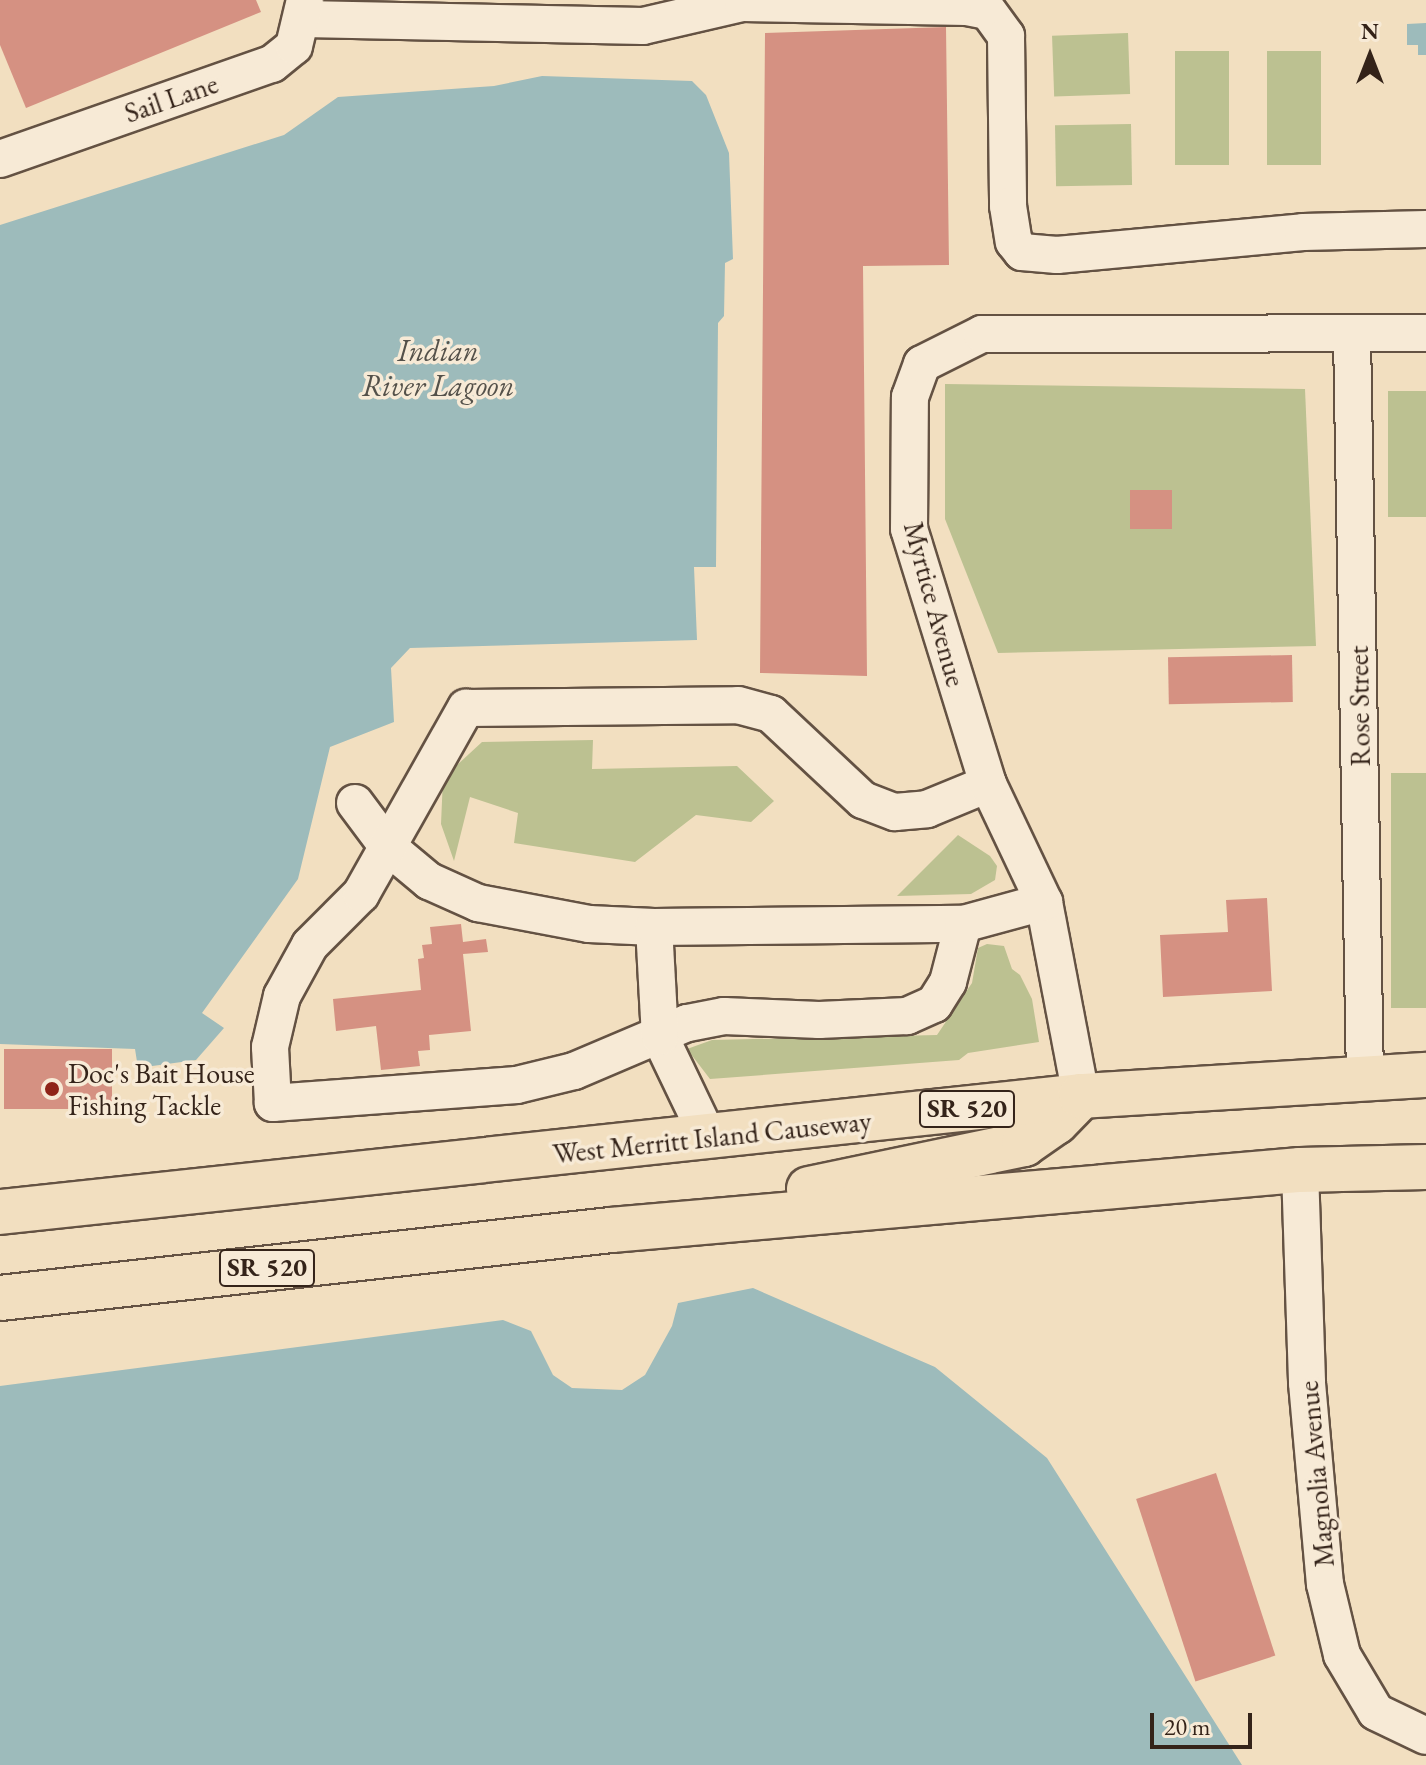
<!DOCTYPE html>
<html>
<head>
<meta charset="utf-8">
<style>
  body { margin:0 }
  #map { position:relative; width:1426px; height:1765px; overflow:hidden; background:#f2dfc0; font-family:"EB Garamond",serif }
  div>[style] { position:absolute }
  .green>* { inset:0; background:#bcc191; transform-origin:0 0 }
  .water>* { inset:0; background:#9dbbbb }
  .building>* { inset:0; background:#d59182; transform-origin:0 0 }
  .roads { filter:drop-shadow(2px 0 #645243) drop-shadow(-2px 0 #645243) drop-shadow(0 2px #645243) drop-shadow(0 -2px #645243) }
  .minor>* { height:36px; margin:-18px; padding:0 18px; transform-origin:18px; border-radius:18px; background:#f7ead6 }
  .major>* { height:44px; margin:-22px; padding:0 22px; transform-origin:22px; border-radius:22px; background:#f2dfc0 }
  .dots>* { width:22px; height:22px; translate:-50% -50%; box-sizing:border-box; border:4px solid #f7ead6; border-radius:50% }
  span { translate:-50% -50%; white-space:nowrap; text-align:center; line-height:1.15; -webkit-text-stroke:7px #f7ead6; paint-order:stroke }
  .shield-label span { padding:2px 6px; background:#f7ead6; border:2px solid; border-radius:6px; -webkit-text-stroke-width:0 }
  .shield-label { font-size:26px; color:#342319; font-weight:700 }
  .street-label { font-size:28px; color:#342319 }
  .poi-label { font-size:28px; color:#342319 }
  .left { translate:0 -50%; text-align:left }
  .water-label { font-size:30px; color:#54514a; font-style:italic }
  .north { position:absolute; left:1330px; top:16px; width:80px; height:80px; -webkit-text-stroke:6px #f7ead6; paint-order:stroke; rotate:0deg; font-size:22px; font-weight:700; line-height:32px; text-align:center; color:#342319 }
  .north::after { content:''; display:block; margin:auto; width:28px; height:36px; background:#342319; clip-path:polygon(50% 0,100% 100%,50% 72%,0 100%) }
  .scale { position:absolute; left:1150px; top:1713px; width:102px; height:36px; box-sizing:border-box; border:4px solid #342319; border-top:0; padding-left:10px; font-size:24px; line-height:28px; white-space:nowrap; color:#342319; -webkit-text-stroke:6px #f7ead6; paint-order:stroke }
</style>
</head>
<body>
<div id="map">
  <div class="green">
    <div style="left:1128px;top:33px;width:61px;height:76px;rotate:88deg"></div>
    <div style="left:1175px;top:51px;width:54px;height:114px"></div>
    <div style="left:1267px;top:51px;width:54px;height:114px"></div>
    <div style="left:1131px;top:124px;width:61px;height:76px;rotate:89deg"></div>
    <div style="clip-path:polygon(945px 384px,1305px 389px,1316px 646px,998px 653px,945px 519px)"></div>
    <div style="left:1388px;top:391px;width:38px;height:126px"></div>
    <div style="clip-path:polygon(593px 740px,592px 769px,737px 766px,774px 801px,751px 822px,696px 815px,635px 862px,514px 843px,518px 813px,470px 797px,454px 861px,441px 824px,443px 778px,482px 742px)"></div>
    <div style="left:1391px;top:773px;width:35px;height:235px"></div>
    <div style="clip-path:polygon(958px 835px,990px 856px,997px 866px,995px 880px,971px 894px,897px 896px)"></div>
    <div style="clip-path:polygon(987px 944px,1004px 946px,1012px 969px,1020px 975px,1032px 999px,1039px 1042px,968px 1053px,959px 1060px,710px 1079px,687px 1049px,712px 1040px,937px 1035px,972px 983px,978px 948px)"></div>
  </div>
  <div class="water">
    <div style="clip-path:polygon(1426px 23px,1426px 55px,1418px 55px,1418px 45px,1407px 45px,1407px 24px)"></div>
    <div style="clip-path:polygon(542px 76px,692px 81px,706px 95px,729px 153px,733px 259px,725px 263px,724px 316px,718px 323px,716px 567px,694px 567px,697px 640px,410px 648px,391px 668px,394px 722px,330px 747px,298px 879px,202px 1013px,224px 1028px,196px 1060px,138px 1068px,135px 1049px,0 1044px,0 225px,284px 135px,338px 97px,494px 86px)"></div>
    <div style="clip-path:polygon(753px 1288px,935px 1367px,1047px 1458px,1242px 1765px,0 1765px,0 1386px,503px 1320px,531px 1331px,553px 1375px,572px 1388px,622px 1390px,645px 1375px,672px 1326px,678px 1303px)"></div>
  </div>
  <div class="building">
    <div style="clip-path:polygon(0 0,256px 0,261px 12px,26px 108px,0 45px)"></div>
    <div style="clip-path:polygon(946px 27px,949px 265px,863px 266px,867px 676px,760px 673px,765px 33px)"></div>
    <div style="left:1130px;top:490px;width:42px;height:39px"></div>
    <div style="left:1292px;top:655px;width:47px;height:124px;rotate:89deg"></div>
    <div style="clip-path:polygon(1267px 898px,1272px 991px,1163px 997px,1160px 935px,1228px 932px,1226px 900px)"></div>
    <div style="clip-path:polygon(461px 924px,463px 942px,486px 939px,488px 952px,463px 954px,471px 1031px,429px 1035px,430px 1050px,418px 1051px,420px 1066px,381px 1070px,376px 1026px,336px 1031px,333px 999px,421px 990px,418px 959px,424px 958px,422px 945px,432px 944px,430px 927px)"></div>
    <div style="left:112px;top:1049px;width:60px;height:108px;rotate:90deg"></div>
    <div style="left:1216px;top:1473px;width:192px;height:84px;rotate:72deg"></div>
  </div>
  <div class="roads">
    <div class="minor">
      <div style="left:304px;top:19px;width:339px;rotate:1.2deg"></div>
      <div style="left:643px;top:26px;width:103px;rotate:-13deg"></div>
      <div style="left:743px;top:3px;width:224px;rotate:1deg"></div>
      <div style="left:967px;top:7px;width:21px;rotate:11deg"></div>
      <div style="left:988px;top:11px;width:31px;rotate:54deg"></div>
      <div style="left:1006px;top:36px;width:170px;rotate:89.3deg"></div>
      <div style="left:1008px;top:206px;width:36px;rotate:81deg"></div>
      <div style="left:1014px;top:242px;width:13px;rotate:51deg"></div>
      <div style="left:1022px;top:252px;width:35px;rotate:5deg"></div>
      <div style="left:1057px;top:255px;width:247px;rotate:-5.3deg"></div>
      <div style="left:1303px;top:232px;width:123px;rotate:-1.4deg"></div>
      <div style="left:0;top:159px;width:288px;rotate:-19.3deg"></div>
      <div style="left:272px;top:64px;width:28px;rotate:-39deg"></div>
      <div style="left:294px;top:46px;width:47px;rotate:-76.6deg"></div>
      <div style="left:1352px;top:335px;width:742px;rotate:89deg"></div>
      <div style="left:355px;top:803px;width:54px;rotate:53.3deg"></div>
      <div style="left:387px;top:846px;width:55px;rotate:39.8deg"></div>
      <div style="left:429px;top:881px;width:54px;rotate:24.2deg"></div>
      <div style="left:478px;top:903px;width:113px;rotate:10.7deg"></div>
      <div style="left:589px;top:924px;width:65px;rotate:2.6deg"></div>
      <div style="left:963px;top:924px;width:60px;rotate:104.5deg"></div>
      <div style="left:948px;top:982px;width:26px;rotate:122deg"></div>
      <div style="left:934px;top:1004px;width:30px;rotate:156deg"></div>
      <div style="left:907px;top:1016px;width:88px;rotate:177.4deg"></div>
      <div style="left:819px;top:1020px;width:95px;rotate:-177.6deg"></div>
      <div style="left:724px;top:1016px;width:38px;rotate:169deg"></div>
      <div style="left:687px;top:1023px;width:123px;rotate:157deg"></div>
      <div style="left:574px;top:1071px;width:59px;rotate:166.2deg"></div>
      <div style="left:517px;top:1085px;width:245px;rotate:175.8deg"></div>
      <div style="left:273px;top:1103px;width:56px;rotate:-93.1deg"></div>
      <div style="left:270px;top:1047px;width:52px;rotate:-76.8deg"></div>
      <div style="left:282px;top:996px;width:58px;rotate:-61.2deg"></div>
      <div style="left:310px;top:945px;width:72px;rotate:-45deg"></div>
      <div style="left:361px;top:894px;width:214px;rotate:-60.6deg"></div>
      <div style="left:466px;top:708px;width:272px;rotate:-0.6deg"></div>
      <div style="left:738px;top:705px;width:34px;rotate:15deg"></div>
      <div style="left:771px;top:714px;width:126px;rotate:43.1deg"></div>
      <div style="left:863px;top:800px;width:34px;rotate:21deg"></div>
      <div style="left:895px;top:812px;width:32px;rotate:-5deg"></div>
      <div style="left:927px;top:809px;width:66px;rotate:-22.3deg"></div>
      <div style="left:1081px;top:1096px;width:197px;rotate:-100.8deg"></div>
      <div style="left:1044px;top:902px;width:131px;rotate:-115.4deg"></div>
      <div style="left:988px;top:784px;width:267px;rotate:-107.2deg"></div>
      <div style="left:909px;top:529px;width:132px;rotate:-89.6deg"></div>
      <div style="left:910px;top:397px;width:35px;rotate:-70deg"></div>
      <div style="left:922px;top:364px;width:67px;rotate:-26.6deg"></div>
      <div style="left:982px;top:334px;width:444px;rotate:-0.1deg"></div>
      <div style="left:708px;top:1137px;width:111px;rotate:-115.6deg"></div>
      <div style="left:660px;top:1037px;width:110px;rotate:-93.1deg"></div>
      <div style="left:654px;top:927px;width:309px;rotate:-0.6deg"></div>
      <div style="left:963px;top:924px;width:84px;rotate:-15.2deg"></div>
      <div style="left:1300px;top:1170px;width:213px;rotate:88.1deg"></div>
      <div style="left:1307px;top:1383px;width:202px;rotate:84.9deg"></div>
      <div style="left:1325px;top:1584px;width:73px;rotate:76.5deg"></div>
      <div style="left:1342px;top:1655px;width:66px;rotate:59.2deg"></div>
      <div style="left:1376px;top:1712px;width:55px;rotate:25.6deg"></div>
    </div>
    <div class="major">
      <div style="left:809px;top:1189px;width:220px;rotate:-11.8deg"></div>
      <div style="left:1024px;top:1144px;width:39px;rotate:-35deg"></div>
      <div style="left:1056px;top:1122px;width:36px;rotate:-46deg"></div>
      <div style="left:0;top:1212px;width:1087px;rotate:-6.12deg"></div>
      <div style="left:1081px;top:1096px;width:346px;rotate:-3.5deg"></div>
      <div style="left:0;top:1298px;width:615px;rotate:-6.35deg"></div>
      <div style="left:611px;top:1230px;width:692px;rotate:-4.98deg"></div>
      <div style="left:1300px;top:1170px;width:126px;rotate:-1.4deg"></div>
    </div>
  </div>
  <div class="dots">
    <div style="left:52px;top:1089px;background:#8f2418"></div>
  </div>
  <div class="shield-label">
    <span style="left:967px;top:1109px">SR 520</span>
    <span style="left:267px;top:1268px">SR 520</span>
  </div>
  <div class="street-label">
    <span style="left:171px;top:98px;rotate:-19deg">Sail Lane</span>
    <span style="left:935px;top:604px;rotate:75deg">Myrtice Avenue</span>
    <span style="left:1359px;top:706px;rotate:-91deg">Rose Street</span>
    <span style="left:712px;top:1137px;rotate:-6deg">West Merritt Island Causeway</span>
    <span style="left:1316px;top:1474px;rotate:-95deg">Magnolia Avenue</span>
  </div>
  <div class="poi-label">
    <span class="left" style="left:68px;top:1089px">Doc's Bait House<br>Fishing Tackle</span>
  </div>
  <div class="water-label">
    <span style="left:438px;top:368px">Indian<br>River Lagoon</span>
  </div>
  <div class="north">N</div>
  <div class="scale">20 m</div>
</div>
</body>
</html>
